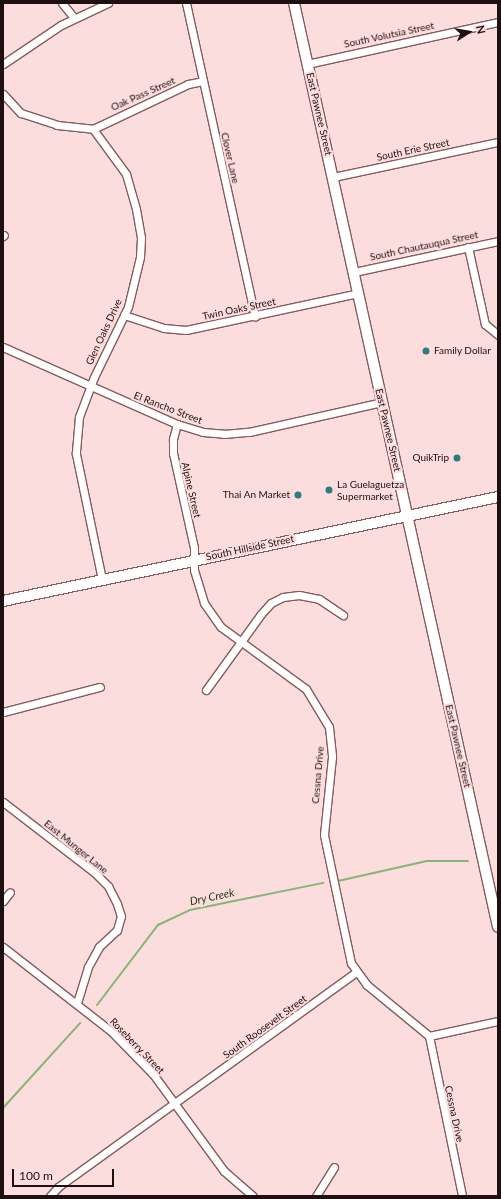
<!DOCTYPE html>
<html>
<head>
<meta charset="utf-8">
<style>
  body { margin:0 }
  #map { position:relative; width:501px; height:1199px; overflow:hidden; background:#fbdddd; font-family:Lato,sans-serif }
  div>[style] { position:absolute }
  .stream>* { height:2px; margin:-1px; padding:0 1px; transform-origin:1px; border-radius:1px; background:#87b577 }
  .roads { filter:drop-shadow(1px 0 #855b5c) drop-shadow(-1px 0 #855b5c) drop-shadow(0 1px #855b5c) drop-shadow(0 -1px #855b5c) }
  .minor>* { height:7px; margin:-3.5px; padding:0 3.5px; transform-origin:3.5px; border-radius:3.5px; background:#fff }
  .secondary>* { height:10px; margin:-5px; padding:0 5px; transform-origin:5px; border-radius:5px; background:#fff }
  .dots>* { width:11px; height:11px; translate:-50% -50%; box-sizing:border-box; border:2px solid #fbdddd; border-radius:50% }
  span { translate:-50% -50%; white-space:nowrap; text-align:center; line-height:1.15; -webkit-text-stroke:4px #fbdddd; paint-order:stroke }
  .street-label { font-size:10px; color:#1f0f10 }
  .poi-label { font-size:10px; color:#1f0f10 }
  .left { translate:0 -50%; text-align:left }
  .right { translate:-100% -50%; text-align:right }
  .water-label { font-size:11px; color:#19370c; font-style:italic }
  .frame { position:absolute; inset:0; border:4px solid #1f0f10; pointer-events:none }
  .north { position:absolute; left:449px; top:12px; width:40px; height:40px; -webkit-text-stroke:3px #fbdddd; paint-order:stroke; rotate:78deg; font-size:11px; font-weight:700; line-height:16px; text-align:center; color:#1f0f10 }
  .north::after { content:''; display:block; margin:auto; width:14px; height:18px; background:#1f0f10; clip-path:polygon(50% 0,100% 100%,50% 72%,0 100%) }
  .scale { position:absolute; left:12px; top:1169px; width:102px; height:18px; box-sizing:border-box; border:2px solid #1f0f10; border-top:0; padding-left:5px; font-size:12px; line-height:14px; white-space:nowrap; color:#1f0f10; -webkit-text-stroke:3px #fbdddd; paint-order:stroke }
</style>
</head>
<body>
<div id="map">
  <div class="stream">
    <div style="left:338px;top:881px;width:91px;rotate:-12.7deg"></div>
    <div style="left:427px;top:861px;width:41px"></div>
    <div style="left:97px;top:1005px;width:101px;rotate:-52.7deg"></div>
    <div style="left:158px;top:925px;width:35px;rotate:-25deg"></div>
    <div style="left:190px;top:910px;width:136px;rotate:-11.5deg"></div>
    <div style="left:3px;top:1108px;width:115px;rotate:-47.8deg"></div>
  </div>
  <div class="roads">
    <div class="minor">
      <div style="left:62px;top:3px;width:19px;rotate:51deg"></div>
      <div style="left:186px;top:3px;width:321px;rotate:77.6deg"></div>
      <div style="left:3px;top:64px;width:70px;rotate:-33.9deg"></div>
      <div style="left:61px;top:25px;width:52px;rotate:-25.1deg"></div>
      <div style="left:307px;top:64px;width:196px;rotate:-12.4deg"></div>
      <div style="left:3px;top:94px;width:26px;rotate:47deg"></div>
      <div style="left:21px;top:113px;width:38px;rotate:18deg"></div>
      <div style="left:57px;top:125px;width:36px;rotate:6deg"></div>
      <div style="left:93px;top:129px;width:56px;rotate:53.7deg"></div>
      <div style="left:126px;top:174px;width:36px;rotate:74deg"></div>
      <div style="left:136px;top:209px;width:29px;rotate:80deg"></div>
      <div style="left:141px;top:238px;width:19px;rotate:93deg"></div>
      <div style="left:140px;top:257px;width:51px;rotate:103.5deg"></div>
      <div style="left:128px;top:307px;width:78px;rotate:115.9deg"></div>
      <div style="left:94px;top:377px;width:43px;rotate:110.6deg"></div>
      <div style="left:79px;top:417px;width:37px;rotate:95deg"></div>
      <div style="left:76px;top:454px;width:129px;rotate:78.3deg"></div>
      <div style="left:93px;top:129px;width:105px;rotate:-25.3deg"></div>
      <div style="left:188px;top:84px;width:15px;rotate:-11deg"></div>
      <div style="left:333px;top:177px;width:169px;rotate:-12deg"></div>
      <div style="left:3px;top:236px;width:1px;rotate:-45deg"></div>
      <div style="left:468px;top:247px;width:79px;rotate:77.6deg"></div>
      <div style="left:485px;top:324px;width:17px;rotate:40deg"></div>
      <div style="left:354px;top:272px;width:147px;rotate:-12.1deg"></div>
      <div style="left:124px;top:315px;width:42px;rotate:18deg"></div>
      <div style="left:164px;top:328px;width:22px;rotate:5deg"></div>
      <div style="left:186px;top:330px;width:176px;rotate:-12.1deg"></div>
      <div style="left:3px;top:347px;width:190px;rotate:23.9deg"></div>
      <div style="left:177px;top:424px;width:27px;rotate:17deg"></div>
      <div style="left:203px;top:432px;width:21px;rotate:5deg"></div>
      <div style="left:224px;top:434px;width:25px;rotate:-5deg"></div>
      <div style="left:249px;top:432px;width:136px;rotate:-12.7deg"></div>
      <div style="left:177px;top:424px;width:16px;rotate:105deg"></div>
      <div style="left:173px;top:439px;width:14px;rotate:90deg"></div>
      <div style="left:173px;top:453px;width:97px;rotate:77.5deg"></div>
      <div style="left:194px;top:548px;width:22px;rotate:90deg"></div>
      <div style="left:194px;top:570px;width:34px;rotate:73deg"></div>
      <div style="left:204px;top:603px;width:29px;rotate:55deg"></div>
      <div style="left:221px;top:627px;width:105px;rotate:36.1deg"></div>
      <div style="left:306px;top:689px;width:44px;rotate:58.8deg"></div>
      <div style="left:329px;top:727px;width:30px;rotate:84deg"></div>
      <div style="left:332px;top:757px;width:78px;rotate:95.9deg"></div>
      <div style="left:324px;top:835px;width:131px;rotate:78.1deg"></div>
      <div style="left:351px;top:963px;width:27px;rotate:54deg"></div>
      <div style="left:367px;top:985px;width:80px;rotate:39.4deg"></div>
      <div style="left:429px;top:1036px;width:163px;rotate:78.3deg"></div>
      <div style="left:206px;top:690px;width:94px;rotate:-54.1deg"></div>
      <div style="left:261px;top:614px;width:15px;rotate:-48deg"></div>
      <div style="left:271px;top:603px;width:13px;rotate:-27deg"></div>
      <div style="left:283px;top:597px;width:16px;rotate:-7deg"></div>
      <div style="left:299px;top:595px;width:20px;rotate:11deg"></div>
      <div style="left:319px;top:599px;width:29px;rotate:34deg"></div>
      <div style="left:3px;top:712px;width:100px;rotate:-14.5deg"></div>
      <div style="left:3px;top:802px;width:115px;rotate:37.6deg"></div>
      <div style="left:94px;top:872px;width:20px;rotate:45deg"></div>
      <div style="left:108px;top:886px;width:20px;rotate:63deg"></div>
      <div style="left:117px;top:904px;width:13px;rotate:72deg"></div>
      <div style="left:121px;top:916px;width:15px;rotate:106deg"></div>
      <div style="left:117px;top:930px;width:25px;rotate:137deg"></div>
      <div style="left:99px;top:947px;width:23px;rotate:119deg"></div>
      <div style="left:88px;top:967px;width:38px;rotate:107deg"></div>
      <div style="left:3px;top:901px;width:11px;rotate:-52deg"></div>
      <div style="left:3px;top:947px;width:137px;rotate:37.9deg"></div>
      <div style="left:111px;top:1031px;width:60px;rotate:45.7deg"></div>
      <div style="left:153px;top:1074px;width:120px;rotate:53.8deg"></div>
      <div style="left:224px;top:1171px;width:38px;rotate:41deg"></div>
      <div style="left:429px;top:1036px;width:71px;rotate:-12.3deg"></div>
      <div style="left:50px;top:1196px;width:12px;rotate:-48deg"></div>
      <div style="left:58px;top:1187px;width:367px;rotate:-35.8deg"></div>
      <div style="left:316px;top:1196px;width:34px;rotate:-58deg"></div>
    </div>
    <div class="secondary">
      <div style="left:294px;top:3px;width:946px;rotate:77.55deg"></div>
      <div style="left:3px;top:601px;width:506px;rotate:-11.87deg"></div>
    </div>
  </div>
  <div class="dots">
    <div style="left:426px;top:351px;background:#317b7d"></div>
    <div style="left:457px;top:458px;background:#317b7d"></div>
    <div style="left:329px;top:490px;background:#317b7d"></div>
    <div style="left:298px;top:495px;background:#317b7d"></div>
  </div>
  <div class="street-label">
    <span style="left:389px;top:35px;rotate:-12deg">South Volutsia Street</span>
    <span style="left:143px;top:94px;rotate:-24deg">Oak Pass Street</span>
    <span style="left:319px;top:114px;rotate:77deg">East Pawnee Street</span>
    <span style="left:413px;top:150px;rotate:-12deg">South Erie Street</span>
    <span style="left:230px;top:158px;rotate:77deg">Clover Lane</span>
    <span style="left:424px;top:246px;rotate:-12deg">South Chautauqua Street</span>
    <span style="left:239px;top:309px;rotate:-12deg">Twin Oaks Street</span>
    <span style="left:104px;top:332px;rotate:-65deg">Glen Oaks Drive</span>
    <span style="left:168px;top:408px;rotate:21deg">El Rancho Street</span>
    <span style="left:388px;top:430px;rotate:77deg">East Pawnee Street</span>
    <span style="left:191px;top:490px;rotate:77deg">Alpine Street</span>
    <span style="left:250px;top:548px;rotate:-12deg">South Hillside Street</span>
    <span style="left:458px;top:746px;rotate:77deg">East Pawnee Street</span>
    <span style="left:318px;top:775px;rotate:-85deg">Cessna Drive</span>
    <span style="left:76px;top:847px;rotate:39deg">East Munger Lane</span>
    <span style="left:265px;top:1027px;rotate:-36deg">South Roosevelt Street</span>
    <span style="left:137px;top:1046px;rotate:46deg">Roseberry Street</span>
    <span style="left:454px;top:1114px;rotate:78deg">Cessna Drive</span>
  </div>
  <div class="poi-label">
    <span class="left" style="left:434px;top:351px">Family Dollar</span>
    <span class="right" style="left:449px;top:458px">QuikTrip</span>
    <span class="left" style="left:337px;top:490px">La Guelaguetza<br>Supermarket</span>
    <span class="right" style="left:290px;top:495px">Thai An Market</span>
  </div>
  <div class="water-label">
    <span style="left:212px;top:897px;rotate:-12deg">Dry Creek</span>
  </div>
  <div class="frame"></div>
  <div class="north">N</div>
  <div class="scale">100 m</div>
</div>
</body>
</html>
